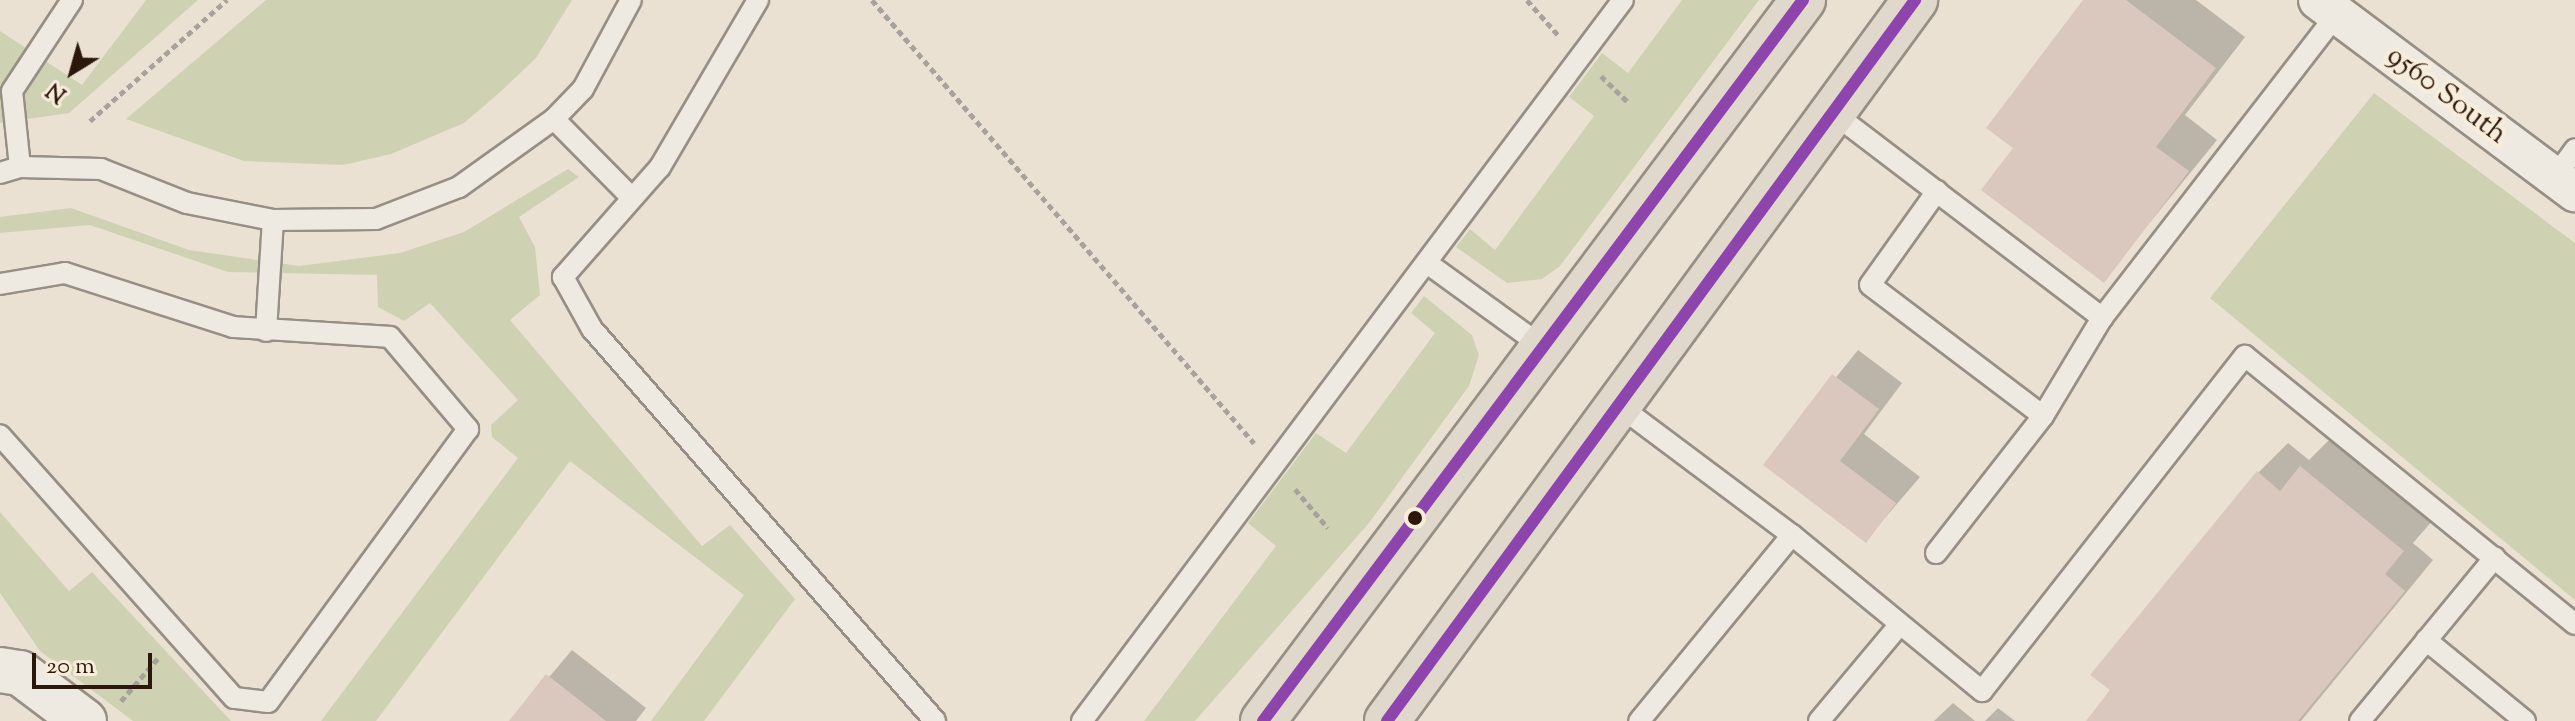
<!DOCTYPE html>
<html>
<head>
<meta charset="utf-8">
<style>
  body { margin:0 }
  #map { position:relative; width:2575px; height:721px; overflow:hidden; background:#eae1d2; font-family:"Sorts Mill Goudy",serif }
  div>[style] { position:absolute }
  .green>* { inset:0; background:#ced2b3 }
  .shadow>* { inset:0; background:#0003 }
  .building>* { inset:0; background:#dac8be }
  .path>* { height:5px; margin-top:-2.5px; transform-origin:0; background:repeating-linear-gradient(90deg,#a8a29c 0 6px,transparent 0 10px) }
  .roads { filter:drop-shadow(2px 0 #978f85) drop-shadow(-2px 0 #978f85) drop-shadow(0 2px #978f85) drop-shadow(0 -2px #978f85) }
  .lane>* { height:20px; margin:-10px; padding:0 10px; transform-origin:10px; border-radius:10px; background:#eeeae1 }
  .street>* { height:38px; margin:-19px; padding:0 19px; transform-origin:19px; border-radius:19px; background:#eeeae1 }
  .secondary>* { height:44px; margin:-22px; padding:0 22px; transform-origin:22px; border-radius:22px; background:#eeeae1 }
  .primary>* { height:44px; margin:-22px; padding:0 22px; transform-origin:22px; border-radius:22px; background:#e1d8cc }
  .bus-1>* { height:12px; margin:-6px; padding:0 6px; transform-origin:6px; border-radius:6px; background:#8e44ad }
  .dots>* { width:22px; height:22px; translate:-50% -50%; box-sizing:border-box; border:4px solid #f8eddb; border-radius:50% }
  span { translate:-50% -50%; white-space:nowrap; text-align:center; line-height:1.15; -webkit-text-stroke:8px #f8eddb; paint-order:stroke }
  .street-label { font-size:30px; color:#2b170c }
  .north { position:absolute; left:32px; top:32px; width:80px; height:80px; -webkit-text-stroke:6px #f8eddb; paint-order:stroke; rotate:217deg; font-size:22px; font-weight:700; line-height:32px; text-align:center; color:#2b170c }
  .north::after { content:''; display:block; margin:auto; width:28px; height:36px; background:#2b170c; clip-path:polygon(50% 0,100% 100%,50% 72%,0 100%) }
  .scale { position:absolute; left:32px; top:653px; width:120px; height:36px; box-sizing:border-box; border:4px solid #2b170c; border-top:0; padding-left:10px; font-size:24px; line-height:28px; white-space:nowrap; color:#2b170c; -webkit-text-stroke:6px #f8eddb; paint-order:stroke }
</style>
</head>
<body>
<div id="map">
  <div class="green">
    <div style="clip-path:polygon(146px 0,198px 0,69px 113px,0 123px,0 31px,82px 85px)"></div>
    <div style="clip-path:polygon(266px 0,572px 0,536px 58px,498px 94px,464px 123px,391px 154px,343px 165px,244px 161px,126px 119px)"></div>
    <div style="clip-path:polygon(1682px 0,1759px 0,1560px 266px,1542px 279px,1507px 283px,1456px 247px,1470px 229px,1495px 250px,1594px 116px,1569px 97px,1602px 53px,1628px 73px)"></div>
    <div style="clip-path:polygon(2374px 93px,2575px 243px,2575px 600px,2210px 298px)"></div>
    <div style="clip-path:polygon(568px 169px,579px 177px,519px 217px,535px 247px,540px 295px,510px 320px,702px 546px,730px 525px,795px 599px,704px 721px,651px 721px,744px 595px,570px 461px,376px 721px,321px 721px,518px 458px,492px 437px,491px 425px,518px 400px,430px 303px,404px 321px,378px 307px,377px 275px,228px 272px,90px 225px,0 233px,0 217px,71px 208px,189px 250px,299px 266px,400px 253px,464px 232px)"></div>
    <div style="clip-path:polygon(1424px 296px,1472px 335px,1479px 355px,1469px 386px,1369px 523px,1195px 721px,1144px 721px,1276px 546px,1248px 523px,1316px 433px,1346px 453px,1435px 333px,1411px 313px)"></div>
    <div style="clip-path:polygon(0 512px,69px 591px,92px 572px,231px 721px,133px 721px,40px 651px,0 593px)"></div>
  </div>
  <div class="shadow">
    <div style="clip-path:polygon(2086px 0,2196px 0,2245px 37px,2185px 115px,2217px 140px,2103px 280px,2016px 148px)"></div>
    <div style="clip-path:polygon(1858px 350px,1902px 383px,1864px 434px,1920px 477px,1866px 540px,1766px 464px)"></div>
    <div style="clip-path:polygon(2332px 437px,2433px 520px,2413px 543px,2433px 560px,2301px 721px,2089px 721px,2258px 473px,2288px 443px,2309px 460px)"></div>
    <div style="clip-path:polygon(572px 650px,646px 708px,636px 721px,512px 721px)"></div>
    <div style="clip-path:polygon(1953px 703px,1975px 721px,1934px 721px)"></div>
    <div style="clip-path:polygon(1998px 708px,2015px 721px,1985px 721px)"></div>
  </div>
  <div class="building">
    <div style="clip-path:polygon(2083px 0,2126px 0,2216px 68px,2156px 147px,2189px 171px,2104px 283px,1981px 190px,2013px 148px,1986px 128px)"></div>
    <div style="clip-path:polygon(1832px 374px,1879px 409px,1840px 461px,1896px 503px,1866px 543px,1763px 465px)"></div>
    <div style="clip-path:polygon(2300px 466px,2404px 551px,2385px 574px,2405px 591px,2298px 721px,2086px 721px,2110px 690px,2090px 675px,2257px 471px,2280px 491px)"></div>
    <div style="clip-path:polygon(546px 674px,606px 721px,509px 721px)"></div>
  </div>
  <div class="path">
    <div style="left:872px;top:0;width:585px;rotate:49.23deg"></div>
    <div style="left:1527px;top:0;width:48px;rotate:48.4deg"></div>
    <div style="left:1601px;top:76px;width:39px;rotate:44deg"></div>
    <div style="left:90px;top:121px;width:183px;rotate:-41.5deg"></div>
    <div style="left:1295px;top:489px;width:51px;rotate:49.8deg"></div>
    <div style="left:121px;top:701px;width:58px;rotate:-49.2deg"></div>
  </div>
  <div class="roads">
    <div class="lane">
      <div style="left:758px;top:0;width:194px;rotate:120.4deg"></div>
      <div style="left:660px;top:167px;width:147px;rotate:131.4deg"></div>
      <div style="left:563px;top:277px;width:60px;rotate:60.9deg"></div>
      <div style="left:592px;top:329px;width:521px;rotate:48.81deg"></div>
      <div style="left:1832px;top:112px;width:340px;rotate:37.3deg"></div>
      <div style="left:2102px;top:318px;width:384px;rotate:-52.3deg"></div>
      <div style="left:554px;top:119px;width:110px;rotate:45.4deg"></div>
      <div style="left:20px;top:167px;width:76px;rotate:-96deg"></div>
      <div style="left:12px;top:91px;width:109px;rotate:-56.6deg"></div>
      <div style="left:0;top:173px;width:21px;rotate:-17deg"></div>
      <div style="left:20px;top:167px;width:81px;rotate:1.4deg"></div>
      <div style="left:101px;top:169px;width:92px;rotate:21.6deg"></div>
      <div style="left:187px;top:203px;width:88px;rotate:11.2deg"></div>
      <div style="left:273px;top:220px;width:103px;rotate:-0.6deg"></div>
      <div style="left:376px;top:219px;width:89px;rotate:-21.1deg"></div>
      <div style="left:459px;top:187px;width:117px;rotate:-35.6deg"></div>
      <div style="left:554px;top:119px;width:42px;rotate:-46deg"></div>
      <div style="left:583px;top:89px;width:101px;rotate:-61.7deg"></div>
      <div style="left:2555px;top:177px;width:34px;rotate:-54deg"></div>
      <div style="left:1937px;top:191px;width:115px;rotate:125.5deg"></div>
      <div style="left:1870px;top:285px;width:217px;rotate:37.1deg"></div>
      <div style="left:1427px;top:263px;width:147px;rotate:35.9deg"></div>
      <div style="left:0;top:284px;width:66px;rotate:-9.6deg"></div>
      <div style="left:65px;top:273px;width:176px;rotate:17.8deg"></div>
      <div style="left:233px;top:327px;width:157px;rotate:3.6deg"></div>
      <div style="left:390px;top:337px;width:121px;rotate:49.7deg"></div>
      <div style="left:468px;top:429px;width:338px;rotate:126.2deg"></div>
      <div style="left:268px;top:702px;width:34px;rotate:-173deg"></div>
      <div style="left:234px;top:698px;width:352px;rotate:-131.7deg"></div>
      <div style="left:266px;top:331px;width:111px;rotate:-86.4deg"></div>
      <div style="left:1618px;top:405px;width:217px;rotate:36.8deg"></div>
      <div style="left:1792px;top:535px;width:241px;rotate:129.4deg"></div>
      <div style="left:1792px;top:535px;width:246px;rotate:39.4deg"></div>
      <div style="left:1982px;top:691px;width:426px;rotate:-51.9deg"></div>
      <div style="left:2245px;top:356px;width:425px;rotate:39.1deg"></div>
      <div style="left:1936px;top:553px;width:174px;rotate:-52deg"></div>
      <div style="left:2043px;top:416px;width:114px;rotate:-59deg"></div>
      <div style="left:2426px;top:640px;width:128px;rotate:39.3deg"></div>
      <div style="left:1082px;top:721px;width:901px;rotate:-53.12deg"></div>
      <div style="left:1819px;top:721px;width:126px;rotate:-50.1deg"></div>
      <div style="left:2360px;top:721px;width:212px;rotate:-50.5deg"></div>
    </div>
    <div class="street">
      <div style="left:2318px;top:0;width:321px;rotate:36.8deg"></div>
    </div>
    <div class="secondary">
      <div style="left:0;top:670px;width:20px;rotate:9deg"></div>
      <div style="left:20px;top:673px;width:80px;rotate:36.9deg"></div>
    </div>
    <div class="primary">
      <div style="left:1263px;top:721px;width:901px;rotate:-53.17deg"></div>
      <div style="left:1387px;top:721px;width:894px;rotate:-53.78deg"></div>
    </div>
  </div>
  <div class="bus-1">
    <div style="left:1263px;top:721px;width:901px;rotate:-53.17deg"></div>
    <div style="left:1387px;top:721px;width:894px;rotate:-53.78deg"></div>
  </div>
  <div class="dots">
    <div style="left:1415px;top:518px;background:#2b170c"></div>
  </div>
  <div class="street-label">
    <span style="left:2446px;top:96px;rotate:37deg">9560 South</span>
  </div>
  <div class="north">N</div>
  <div class="scale">20 m</div>
</div>
</body>
</html>
